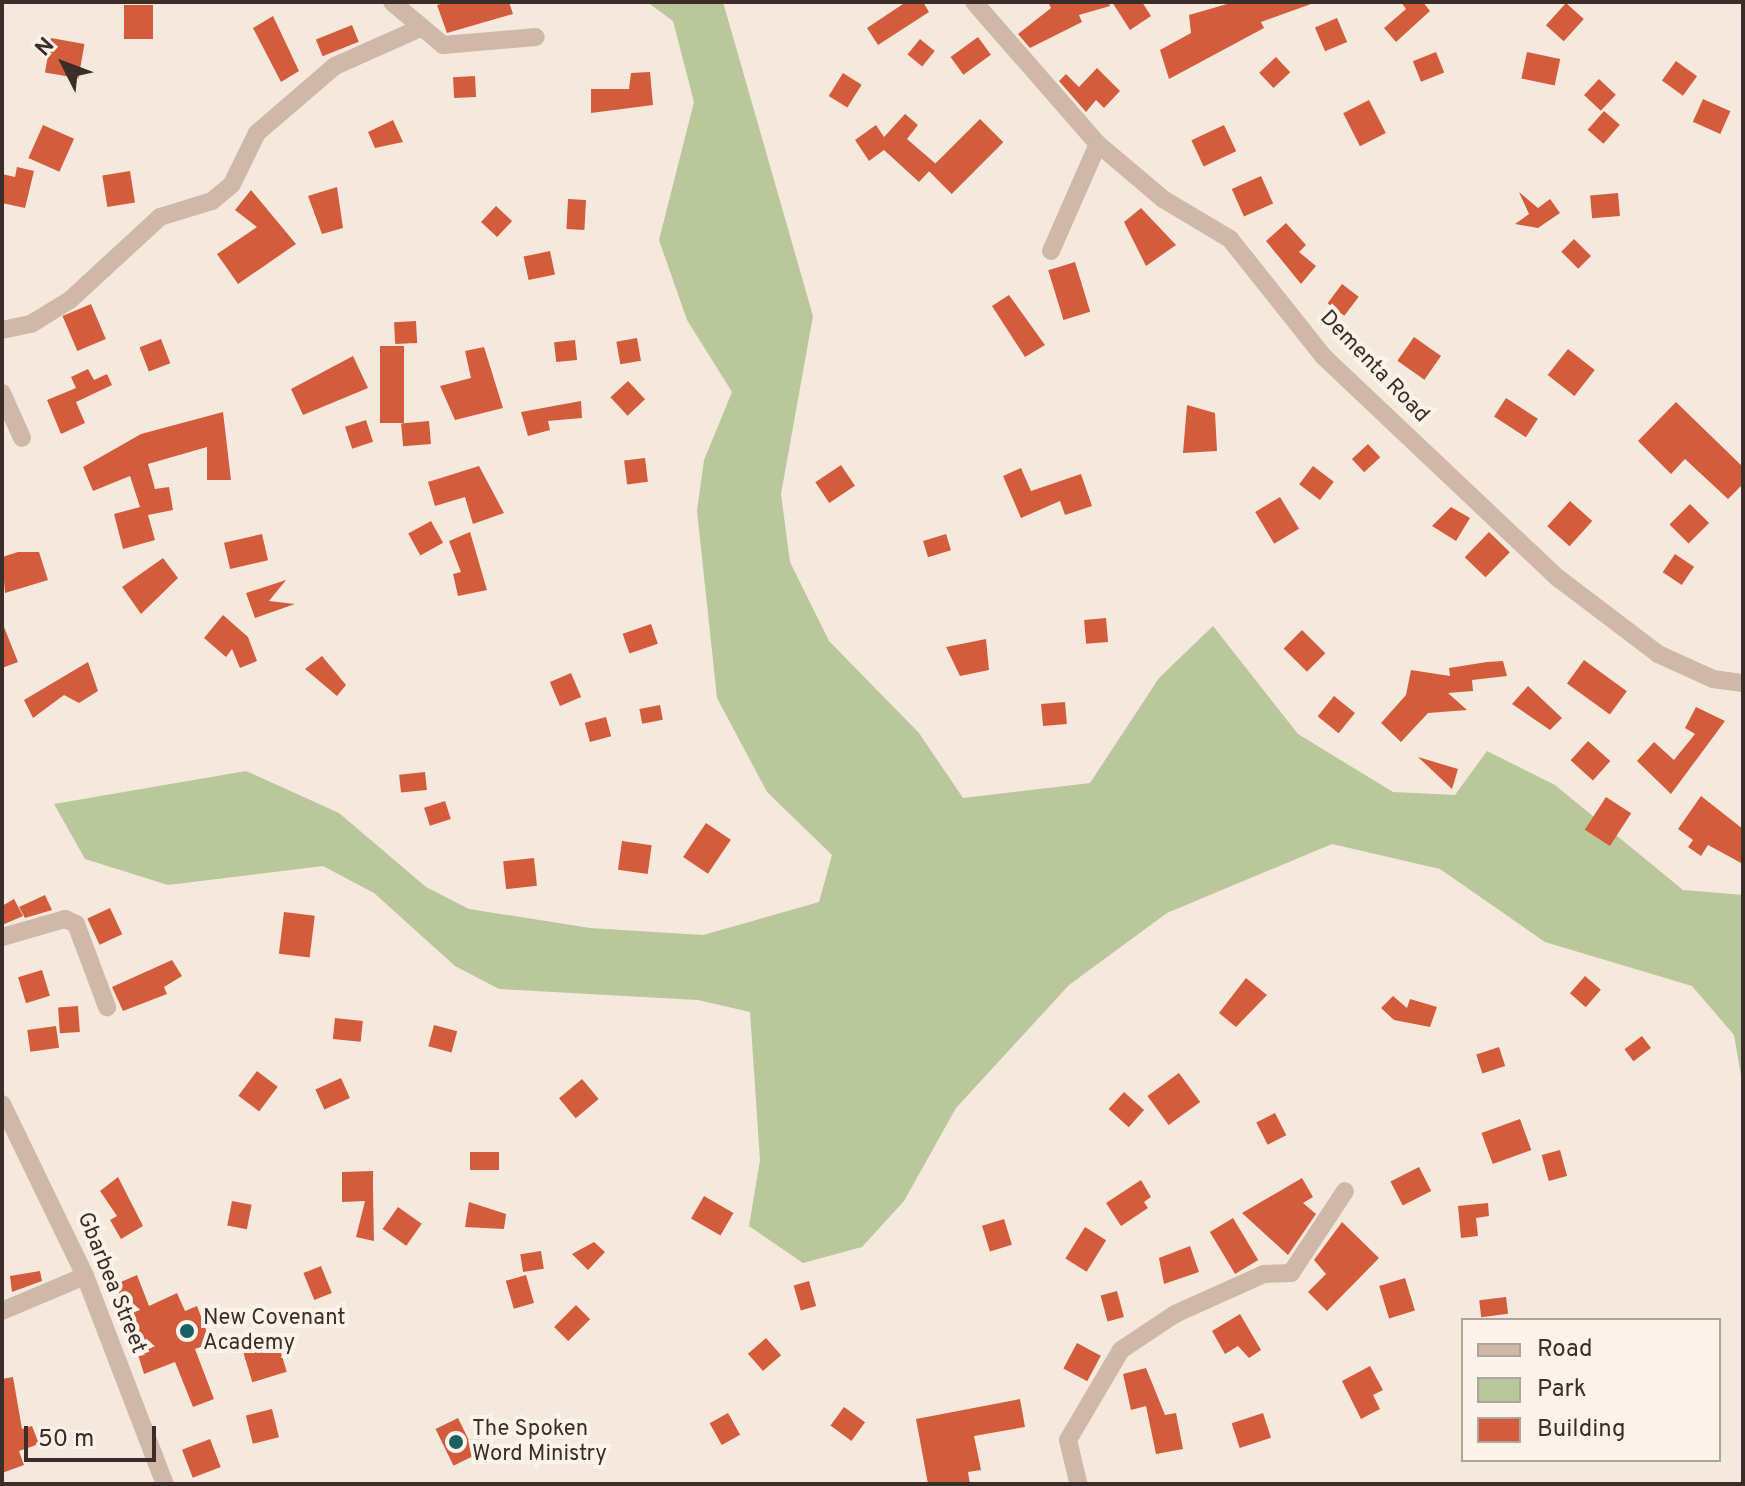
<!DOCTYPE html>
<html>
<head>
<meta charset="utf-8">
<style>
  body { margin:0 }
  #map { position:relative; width:1745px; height:1486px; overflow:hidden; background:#f5e9de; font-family:Overpass,sans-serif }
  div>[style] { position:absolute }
  .green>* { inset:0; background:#bac79b }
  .building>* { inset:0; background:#d35c3d; transform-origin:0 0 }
  .street>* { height:18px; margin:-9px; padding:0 9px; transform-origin:9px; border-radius:9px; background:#cfb8a8 }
  .dots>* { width:22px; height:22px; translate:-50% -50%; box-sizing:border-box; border:4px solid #fcf3eb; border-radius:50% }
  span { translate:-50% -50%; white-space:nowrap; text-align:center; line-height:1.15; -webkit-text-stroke:8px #fcf3eb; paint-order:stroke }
  .street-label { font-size:22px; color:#3b2e29 }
  .poi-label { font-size:22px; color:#3b2e29 }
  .left { translate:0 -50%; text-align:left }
  .frame { position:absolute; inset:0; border:4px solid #3b2e29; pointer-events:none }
  .legend { position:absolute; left:1461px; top:1318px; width:260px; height:144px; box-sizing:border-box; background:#fcf3eb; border:2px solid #afa49d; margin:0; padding:10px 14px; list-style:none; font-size:24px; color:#3b2e29 }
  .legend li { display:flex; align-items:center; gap:16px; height:40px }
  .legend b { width:40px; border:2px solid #afa49d }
  .north { position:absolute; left:24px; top:24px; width:80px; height:80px; -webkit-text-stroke:6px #fcf3eb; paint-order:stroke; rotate:312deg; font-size:22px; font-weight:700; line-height:32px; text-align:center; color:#3b2e29 }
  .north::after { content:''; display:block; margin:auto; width:28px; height:36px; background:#3b2e29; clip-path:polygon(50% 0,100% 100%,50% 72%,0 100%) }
  .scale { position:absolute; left:24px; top:1426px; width:132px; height:36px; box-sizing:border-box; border:4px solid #3b2e29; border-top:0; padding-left:10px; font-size:24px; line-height:28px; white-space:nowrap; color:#3b2e29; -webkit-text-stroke:6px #fcf3eb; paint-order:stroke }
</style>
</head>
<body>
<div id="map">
  <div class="green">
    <div style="clip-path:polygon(647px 2px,723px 2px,813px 316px,781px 494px,790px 562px,829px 641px,919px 733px,963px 798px,1090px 783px,1159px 678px,1213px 626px,1298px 734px,1393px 792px,1455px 795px,1487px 751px,1555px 785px,1683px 890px,1743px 895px,1743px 1087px,1734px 1035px,1692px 986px,1545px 942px,1440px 869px,1332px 844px,1167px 913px,1069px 985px,956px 1108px,904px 1201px,862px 1247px,803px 1263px,749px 1226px,760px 1160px,750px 1012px,698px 1000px,499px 989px,455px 966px,374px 893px,323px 866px,168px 885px,85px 859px,54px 804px,246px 771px,339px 813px,426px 887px,469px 909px,590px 928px,703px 935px,819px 902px,832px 855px,767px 792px,717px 698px,697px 511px,704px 460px,732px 392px,687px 320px,659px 240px,694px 102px,673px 21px)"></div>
  </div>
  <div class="building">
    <div style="clip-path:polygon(449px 2px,509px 2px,513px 14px,447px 33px,437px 5px)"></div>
    <div style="clip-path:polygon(906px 2px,923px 2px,929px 12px,878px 45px,867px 28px)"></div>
    <div style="clip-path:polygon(1048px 2px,1109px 2px,1110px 6px,1079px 15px,1082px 22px,1030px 48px,1018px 34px,1051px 8px)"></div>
    <div style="clip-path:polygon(1112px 2px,1142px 2px,1151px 16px,1130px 30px)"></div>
    <div style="clip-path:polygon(1234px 2px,1311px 4px,1261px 22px,1264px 28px,1169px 79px,1160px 50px,1191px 33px,1189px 15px)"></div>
    <div style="clip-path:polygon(1401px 2px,1423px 2px,1430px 11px,1396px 42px,1384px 28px,1406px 9px)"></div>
    <div style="left:1566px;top:3px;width:24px;height:30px;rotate:42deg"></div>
    <div style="left:124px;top:5px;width:29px;height:34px"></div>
    <div style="clip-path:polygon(273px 16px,299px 71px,281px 82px,253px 28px)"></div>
    <div style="left:1337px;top:18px;width:26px;height:24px;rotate:67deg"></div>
    <div style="left:352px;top:25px;width:18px;height:39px;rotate:68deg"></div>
    <div style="left:978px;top:37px;width:22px;height:34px;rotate:54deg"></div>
    <div style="left:51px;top:38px;width:34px;height:35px;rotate:10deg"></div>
    <div style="left:920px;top:39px;width:19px;height:20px;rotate:39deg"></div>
    <div style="left:1436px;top:52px;width:22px;height:25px;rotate:68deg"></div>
    <div style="left:1527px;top:52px;width:34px;height:27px;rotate:12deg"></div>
    <div style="left:1276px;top:57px;width:21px;height:23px;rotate:47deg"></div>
    <div style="left:1676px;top:61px;width:26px;height:24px;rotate:36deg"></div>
    <div style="clip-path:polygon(1097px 68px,1120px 91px,1104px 108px,1096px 100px,1086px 112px,1059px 81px,1066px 74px,1079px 87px)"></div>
    <div style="clip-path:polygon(650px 72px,653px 105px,591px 113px,591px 89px,629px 89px,631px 73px)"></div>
    <div style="left:843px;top:73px;width:22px;height:27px;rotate:32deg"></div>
    <div style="left:475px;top:76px;width:21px;height:22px;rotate:87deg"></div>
    <div style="left:1599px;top:79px;width:23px;height:22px;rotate:43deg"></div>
    <div style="left:1703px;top:99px;width:30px;height:25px;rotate:24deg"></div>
    <div style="left:1369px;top:100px;width:37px;height:29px;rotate:63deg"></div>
    <div style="left:1604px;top:111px;width:21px;height:25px;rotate:41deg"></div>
    <div style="clip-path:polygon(905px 114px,918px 125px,907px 139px,936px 164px,919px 182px,884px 150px,869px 161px,855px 140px,876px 125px,884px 137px)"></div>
    <div style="left:980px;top:119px;width:33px;height:73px;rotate:45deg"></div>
    <div style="clip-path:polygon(393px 120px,403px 142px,375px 148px,368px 132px)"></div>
    <div style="left:43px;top:125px;width:34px;height:36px;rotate:24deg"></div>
    <div style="left:1224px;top:125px;width:29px;height:36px;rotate:65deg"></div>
    <div style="clip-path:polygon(17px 167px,34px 171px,25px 208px,2px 203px,2px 174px,15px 177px)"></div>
    <div style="left:130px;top:171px;width:32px;height:28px;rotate:81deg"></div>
    <div style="left:1261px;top:176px;width:30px;height:32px;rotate:66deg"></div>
    <div style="clip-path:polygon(337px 187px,343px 228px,322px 234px,308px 196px)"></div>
    <div style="clip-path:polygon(251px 190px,296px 244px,238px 284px,217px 254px,257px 227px,235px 210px)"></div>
    <div style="clip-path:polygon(1519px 192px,1538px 208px,1550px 199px,1560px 213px,1538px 228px,1515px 224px,1529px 214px)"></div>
    <div style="left:1618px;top:193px;width:23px;height:28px;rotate:85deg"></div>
    <div style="left:568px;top:199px;width:18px;height:30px;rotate:3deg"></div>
    <div style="left:496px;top:206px;width:22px;height:22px;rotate:43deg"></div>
    <div style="clip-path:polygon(1141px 208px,1176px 245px,1146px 266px,1124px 222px)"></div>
    <div style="clip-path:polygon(1286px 223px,1306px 245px,1299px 252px,1316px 266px,1301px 284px,1266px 241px)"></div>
    <div style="left:1574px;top:239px;width:24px;height:18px;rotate:45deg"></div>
    <div style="left:550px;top:251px;width:24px;height:27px;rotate:78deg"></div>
    <div style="left:1075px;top:262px;width:52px;height:28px;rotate:73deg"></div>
    <div style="left:1342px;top:284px;width:21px;height:24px;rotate:37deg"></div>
    <div style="clip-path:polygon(1009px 295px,1045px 345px,1025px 357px,992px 306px)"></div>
    <div style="left:91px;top:304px;width:38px;height:31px;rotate:67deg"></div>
    <div style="left:416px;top:321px;width:22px;height:22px;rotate:87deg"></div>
    <div style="left:1414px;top:337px;width:33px;height:29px;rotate:35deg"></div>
    <div style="left:637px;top:338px;width:23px;height:21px;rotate:80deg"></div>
    <div style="left:161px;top:339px;width:26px;height:23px;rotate:69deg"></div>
    <div style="left:575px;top:340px;width:20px;height:21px;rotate:84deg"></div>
    <div style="left:380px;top:346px;width:24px;height:77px"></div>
    <div style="clip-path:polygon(484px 347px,503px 408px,455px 420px,440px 386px,471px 378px,465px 351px)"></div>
    <div style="left:1568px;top:349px;width:34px;height:33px;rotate:38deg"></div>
    <div style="clip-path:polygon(353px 356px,368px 388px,303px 415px,291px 389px)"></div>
    <div style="clip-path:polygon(88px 369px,94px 380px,107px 374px,112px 385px,76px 402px,85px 423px,61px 434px,47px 400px,76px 388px,71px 377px)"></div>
    <div style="left:628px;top:381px;width:25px;height:24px;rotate:47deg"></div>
    <div style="left:1506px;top:398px;width:38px;height:22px;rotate:33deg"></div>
    <div style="clip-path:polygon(581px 401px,582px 418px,548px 421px,550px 430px,528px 436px,521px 412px)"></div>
    <div style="clip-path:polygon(1676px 402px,1743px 467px,1743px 484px,1728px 499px,1685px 459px,1671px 474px,1638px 441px)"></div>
    <div style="clip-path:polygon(1187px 405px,1215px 413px,1217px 451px,1183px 453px)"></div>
    <div style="clip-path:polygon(223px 412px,231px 480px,207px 480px,207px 447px,148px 464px,155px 489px,169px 487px,173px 510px,148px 515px,155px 540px,123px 549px,114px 514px,140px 507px,130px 476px,93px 491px,83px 467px,141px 434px)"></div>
    <div style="left:366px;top:420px;width:23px;height:22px;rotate:72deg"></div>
    <div style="left:429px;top:421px;width:23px;height:28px;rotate:85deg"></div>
    <div style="left:1368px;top:444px;width:18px;height:22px;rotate:47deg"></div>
    <div style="left:645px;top:458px;width:24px;height:21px;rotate:83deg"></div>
    <div style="left:841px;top:465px;width:25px;height:31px;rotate:56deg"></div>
    <div style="clip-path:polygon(479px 466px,504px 513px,473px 524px,465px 497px,435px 506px,428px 482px)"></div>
    <div style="left:1313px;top:466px;width:26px;height:23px;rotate:37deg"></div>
    <div style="clip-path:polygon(1021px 468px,1031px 491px,1081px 474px,1092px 506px,1065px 515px,1060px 501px,1021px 518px,1003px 476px)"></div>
    <div style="left:1280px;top:497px;width:37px;height:29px;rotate:59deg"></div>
    <div style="left:1570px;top:501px;width:30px;height:34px;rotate:42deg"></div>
    <div style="left:1690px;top:504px;width:27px;height:29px;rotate:45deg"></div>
    <div style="clip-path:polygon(1451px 507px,1470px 518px,1456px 541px,1432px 526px)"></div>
    <div style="left:431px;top:521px;width:25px;height:26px;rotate:61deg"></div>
    <div style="clip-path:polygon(470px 532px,487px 590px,458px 596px,453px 574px,461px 572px,449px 541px)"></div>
    <div style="left:1489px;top:532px;width:29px;height:35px;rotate:44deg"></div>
    <div style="left:262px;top:534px;width:27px;height:39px;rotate:77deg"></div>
    <div style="left:946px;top:534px;width:17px;height:24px;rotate:73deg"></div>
    <div style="clip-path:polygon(18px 552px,39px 552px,48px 580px,5px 593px,2px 557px)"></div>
    <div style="left:1675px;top:554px;width:23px;height:22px;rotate:34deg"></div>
    <div style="clip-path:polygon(163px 558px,178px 578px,141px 614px,122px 587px)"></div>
    <div style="clip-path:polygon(286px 580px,269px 601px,295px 604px,255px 618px,246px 593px)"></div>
    <div style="clip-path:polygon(223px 615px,248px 637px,257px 661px,240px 668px,232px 649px,226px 657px,204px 638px)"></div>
    <div style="left:1106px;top:618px;width:24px;height:22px;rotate:85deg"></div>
    <div style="clip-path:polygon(2px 622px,18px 662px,2px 668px)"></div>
    <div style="left:651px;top:624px;width:21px;height:30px;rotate:71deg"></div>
    <div style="left:1302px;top:630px;width:33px;height:26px;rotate:45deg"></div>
    <div style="clip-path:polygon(986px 639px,989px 670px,960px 676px,946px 647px)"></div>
    <div style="clip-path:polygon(322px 656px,346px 685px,337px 696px,305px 669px)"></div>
    <div style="left:1584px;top:660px;width:53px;height:29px;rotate:36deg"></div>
    <div style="clip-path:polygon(88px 662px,98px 691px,79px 703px,64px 695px,33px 718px,24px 700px)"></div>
    <div style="clip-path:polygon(1487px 662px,1503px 661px,1507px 676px,1472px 680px,1473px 691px,1448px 693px,1467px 710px,1428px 713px,1401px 742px,1381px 723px,1406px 695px,1411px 670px,1450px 676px,1449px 668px)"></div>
    <div style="left:571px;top:673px;width:26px;height:23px;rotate:67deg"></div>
    <div style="clip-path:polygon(1528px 686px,1562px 718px,1550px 730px,1512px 704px)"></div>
    <div style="left:1334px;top:696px;width:27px;height:26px;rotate:39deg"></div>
    <div style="left:1065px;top:702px;width:22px;height:24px;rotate:85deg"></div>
    <div style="left:660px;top:705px;width:15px;height:21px;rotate:79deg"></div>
    <div style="clip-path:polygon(1696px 707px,1725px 721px,1671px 794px,1637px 761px,1654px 742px,1674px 760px,1695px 734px,1685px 728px)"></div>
    <div style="left:606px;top:717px;width:20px;height:22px;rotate:75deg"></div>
    <div style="left:1588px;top:741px;width:30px;height:26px;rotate:42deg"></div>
    <div style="clip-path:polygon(1418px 757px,1458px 769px,1452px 789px)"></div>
    <div style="left:425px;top:772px;width:18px;height:26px;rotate:84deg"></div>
    <div style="clip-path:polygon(1701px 796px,1743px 829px,1743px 864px,1708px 845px,1701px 856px,1688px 847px,1693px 840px,1678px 829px)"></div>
    <div style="left:1606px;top:797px;width:30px;height:39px;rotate:33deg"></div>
    <div style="left:445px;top:801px;width:19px;height:22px;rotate:72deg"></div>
    <div style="left:706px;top:823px;width:30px;height:41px;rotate:34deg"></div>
    <div style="left:622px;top:841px;width:30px;height:29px;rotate:8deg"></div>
    <div style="left:534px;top:858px;width:28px;height:31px;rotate:84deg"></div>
    <div style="clip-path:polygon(45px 895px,52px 910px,25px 918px,19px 907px)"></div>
    <div style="clip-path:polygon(14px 899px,23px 916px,2px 925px,2px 906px)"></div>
    <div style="left:110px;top:908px;width:29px;height:25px;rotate:65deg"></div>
    <div style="left:284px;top:912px;width:31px;height:42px;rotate:7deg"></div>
    <div style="clip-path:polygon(172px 960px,182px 976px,164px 987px,167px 994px,123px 1011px,112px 987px)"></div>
    <div style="left:42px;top:970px;width:27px;height:25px;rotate:73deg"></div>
    <div style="left:1585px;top:976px;width:21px;height:23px;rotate:41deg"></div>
    <div style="clip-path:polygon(1246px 978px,1267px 995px,1236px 1027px,1219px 1013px)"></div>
    <div style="clip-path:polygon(1393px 996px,1407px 1008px,1410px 999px,1437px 1007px,1430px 1027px,1394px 1020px,1381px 1008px)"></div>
    <div style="left:78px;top:1006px;width:26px;height:20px;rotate:86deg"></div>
    <div style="left:335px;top:1018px;width:28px;height:21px;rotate:6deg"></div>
    <div style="left:434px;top:1025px;width:24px;height:22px;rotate:15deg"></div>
    <div style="left:56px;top:1026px;width:22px;height:29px;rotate:82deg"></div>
    <div style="left:1642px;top:1036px;width:15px;height:22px;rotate:53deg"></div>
    <div style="left:1499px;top:1047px;width:20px;height:24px;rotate:72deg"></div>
    <div style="left:257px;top:1071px;width:26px;height:31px;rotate:37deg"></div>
    <div style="left:1179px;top:1073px;width:36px;height:39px;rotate:54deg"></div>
    <div style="left:341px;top:1078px;width:22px;height:28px;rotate:66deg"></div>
    <div style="left:582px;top:1079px;width:26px;height:30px;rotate:50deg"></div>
    <div style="left:1124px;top:1092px;width:27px;height:23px;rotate:42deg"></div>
    <div style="left:1275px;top:1113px;width:25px;height:21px;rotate:63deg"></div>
    <div style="left:1520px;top:1119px;width:33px;height:41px;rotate:70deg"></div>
    <div style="left:1560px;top:1150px;width:27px;height:19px;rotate:75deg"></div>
    <div style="left:470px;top:1152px;width:29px;height:18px"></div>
    <div style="left:1419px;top:1167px;width:27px;height:32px;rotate:63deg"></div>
    <div style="clip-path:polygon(373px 1171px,373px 1189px,374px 1241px,356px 1237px,365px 1201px,342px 1202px,342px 1172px)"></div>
    <div style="clip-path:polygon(118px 1177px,143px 1226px,121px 1239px,110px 1220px,117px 1216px,100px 1191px)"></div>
    <div style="clip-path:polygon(1302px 1178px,1313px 1197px,1303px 1203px,1316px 1214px,1288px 1255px,1242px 1213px)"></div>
    <div style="clip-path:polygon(1141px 1180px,1151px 1197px,1144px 1202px,1148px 1208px,1121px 1226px,1106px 1203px)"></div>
    <div style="left:704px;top:1196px;width:34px;height:26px;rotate:30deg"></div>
    <div style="left:232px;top:1201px;width:20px;height:25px;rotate:11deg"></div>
    <div style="clip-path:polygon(469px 1202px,506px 1214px,504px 1229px,465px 1227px)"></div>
    <div style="clip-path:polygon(1488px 1203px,1489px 1216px,1476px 1218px,1478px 1236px,1461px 1238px,1458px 1206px)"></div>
    <div style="left:398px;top:1207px;width:29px;height:27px;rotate:35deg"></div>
    <div style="left:1233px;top:1218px;width:49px;height:27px;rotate:59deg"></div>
    <div style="left:1004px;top:1219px;width:27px;height:23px;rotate:73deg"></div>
    <div style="clip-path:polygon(1342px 1222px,1379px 1258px,1327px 1311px,1308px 1292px,1326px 1274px,1314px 1260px)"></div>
    <div style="left:1085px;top:1227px;width:25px;height:37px;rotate:32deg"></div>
    <div style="clip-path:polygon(594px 1242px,605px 1252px,588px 1270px,572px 1254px)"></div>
    <div style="clip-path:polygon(1190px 1246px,1199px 1272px,1164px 1284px,1159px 1258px)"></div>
    <div style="left:541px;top:1251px;width:18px;height:21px;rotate:81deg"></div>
    <div style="left:321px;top:1266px;width:29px;height:19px;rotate:68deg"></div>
    <div style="clip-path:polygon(40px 1271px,42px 1281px,12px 1292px,10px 1276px)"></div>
    <div style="clip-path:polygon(137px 1275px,149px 1306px,177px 1293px,185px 1311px,197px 1306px,211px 1343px,195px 1349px,214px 1399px,193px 1407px,175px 1362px,144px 1374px,116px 1284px)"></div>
    <div style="left:526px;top:1275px;width:29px;height:21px;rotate:74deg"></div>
    <div style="left:1405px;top:1278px;width:34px;height:27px;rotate:73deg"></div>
    <div style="left:809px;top:1281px;width:26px;height:16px;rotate:74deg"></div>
    <div style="left:1117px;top:1291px;width:27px;height:17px;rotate:75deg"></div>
    <div style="left:1506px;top:1297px;width:17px;height:27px;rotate:83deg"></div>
    <div style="left:576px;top:1305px;width:20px;height:31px;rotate:45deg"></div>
    <div style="clip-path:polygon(1240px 1314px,1261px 1350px,1249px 1358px,1238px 1346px,1225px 1354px,1212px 1331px)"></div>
    <div style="left:766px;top:1338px;width:23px;height:24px;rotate:49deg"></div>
    <div style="left:278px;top:1343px;width:30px;height:36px;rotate:73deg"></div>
    <div style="left:1077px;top:1343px;width:27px;height:29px;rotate:28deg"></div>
    <div style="clip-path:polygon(1370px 1366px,1383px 1390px,1373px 1395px,1380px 1409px,1361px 1419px,1342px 1381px)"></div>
    <div style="clip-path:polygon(1146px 1368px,1165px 1415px,1176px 1413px,1183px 1449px,1156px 1454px,1146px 1406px,1131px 1410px,1123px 1374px)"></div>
    <div style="clip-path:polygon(13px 1377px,22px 1429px,32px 1426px,39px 1444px,19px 1451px,24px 1465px,2px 1473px,2px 1379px)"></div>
    <div style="clip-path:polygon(1020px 1399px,1025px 1427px,974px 1436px,981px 1470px,968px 1472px,970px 1484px,928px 1484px,916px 1419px)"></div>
    <div style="left:844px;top:1407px;width:26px;height:23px;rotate:36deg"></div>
    <div style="left:272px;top:1409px;width:29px;height:27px;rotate:76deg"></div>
    <div style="left:728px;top:1413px;width:25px;height:21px;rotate:61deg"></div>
    <div style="left:1263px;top:1413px;width:26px;height:33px;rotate:72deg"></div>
    <div style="left:458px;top:1418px;width:41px;height:25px;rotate:64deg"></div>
    <div style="left:210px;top:1439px;width:30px;height:30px;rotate:69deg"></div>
  </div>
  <div class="street">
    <div style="left:392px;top:2px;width:67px;rotate:40.1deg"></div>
    <div style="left:443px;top:45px;width:93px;rotate:-4.9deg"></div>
    <div style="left:974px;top:2px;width:189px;rotate:48.9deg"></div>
    <div style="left:1098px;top:144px;width:85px;rotate:40.2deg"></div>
    <div style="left:1163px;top:199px;width:78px;rotate:30.8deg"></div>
    <div style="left:1230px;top:239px;width:151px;rotate:51.5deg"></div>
    <div style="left:1324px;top:357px;width:322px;rotate:43.4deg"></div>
    <div style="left:1558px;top:578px;width:126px;rotate:37.2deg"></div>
    <div style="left:1658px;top:654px;width:60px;rotate:24.4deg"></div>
    <div style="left:1713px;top:679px;width:30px;rotate:8deg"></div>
    <div style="left:1051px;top:251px;width:117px;rotate:-66.3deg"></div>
    <div style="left:2px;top:330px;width:30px;rotate:-12deg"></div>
    <div style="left:31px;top:324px;width:46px;rotate:-31.6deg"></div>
    <div style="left:70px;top:300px;width:122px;rotate:-42.7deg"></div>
    <div style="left:160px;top:217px;width:54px;rotate:-17.1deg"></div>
    <div style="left:212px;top:201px;width:26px;rotate:-40deg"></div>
    <div style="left:232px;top:184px;width:57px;rotate:-63.9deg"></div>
    <div style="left:257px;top:133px;width:103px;rotate:-40.7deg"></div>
    <div style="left:335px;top:66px;width:91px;rotate:-24deg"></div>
    <div style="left:2px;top:393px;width:49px;rotate:66deg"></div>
    <div style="left:2px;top:937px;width:66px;rotate:-15.9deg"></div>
    <div style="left:65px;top:919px;width:12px;rotate:24deg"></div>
    <div style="left:76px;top:924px;width:89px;rotate:69.5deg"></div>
    <div style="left:2px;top:1104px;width:191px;rotate:64.2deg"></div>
    <div style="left:85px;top:1276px;width:223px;rotate:69deg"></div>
    <div style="left:2px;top:1311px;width:90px;rotate:-22.9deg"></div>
    <div style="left:1078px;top:1482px;width:43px;rotate:-103.4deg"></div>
    <div style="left:1068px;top:1440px;width:104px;rotate:-59.5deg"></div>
    <div style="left:1121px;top:1350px;width:65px;rotate:-33.7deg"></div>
    <div style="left:1175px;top:1314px;width:98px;rotate:-24.2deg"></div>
    <div style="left:1264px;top:1274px;width:27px;rotate:-2deg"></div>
    <div style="left:1291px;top:1273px;width:98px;rotate:-56.6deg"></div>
  </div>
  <div class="dots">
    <div style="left:187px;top:1331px;background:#196062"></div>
    <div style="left:456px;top:1442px;background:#196062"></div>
  </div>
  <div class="street-label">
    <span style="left:1374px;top:367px;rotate:46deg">Dementa Road</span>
    <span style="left:111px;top:1283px;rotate:68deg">Gbarbea Street</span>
  </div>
  <div class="poi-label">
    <span class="left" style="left:203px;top:1331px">New Covenant<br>Academy</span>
    <span class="left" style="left:472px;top:1442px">The Spoken<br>Word Ministry</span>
  </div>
  <div class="frame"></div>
  <ul class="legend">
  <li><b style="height:10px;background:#cfb8a8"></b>Road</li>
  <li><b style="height:22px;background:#bac79b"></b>Park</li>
  <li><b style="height:22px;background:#d35c3d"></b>Building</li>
  </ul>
  <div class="north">N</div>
  <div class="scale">50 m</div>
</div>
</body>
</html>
